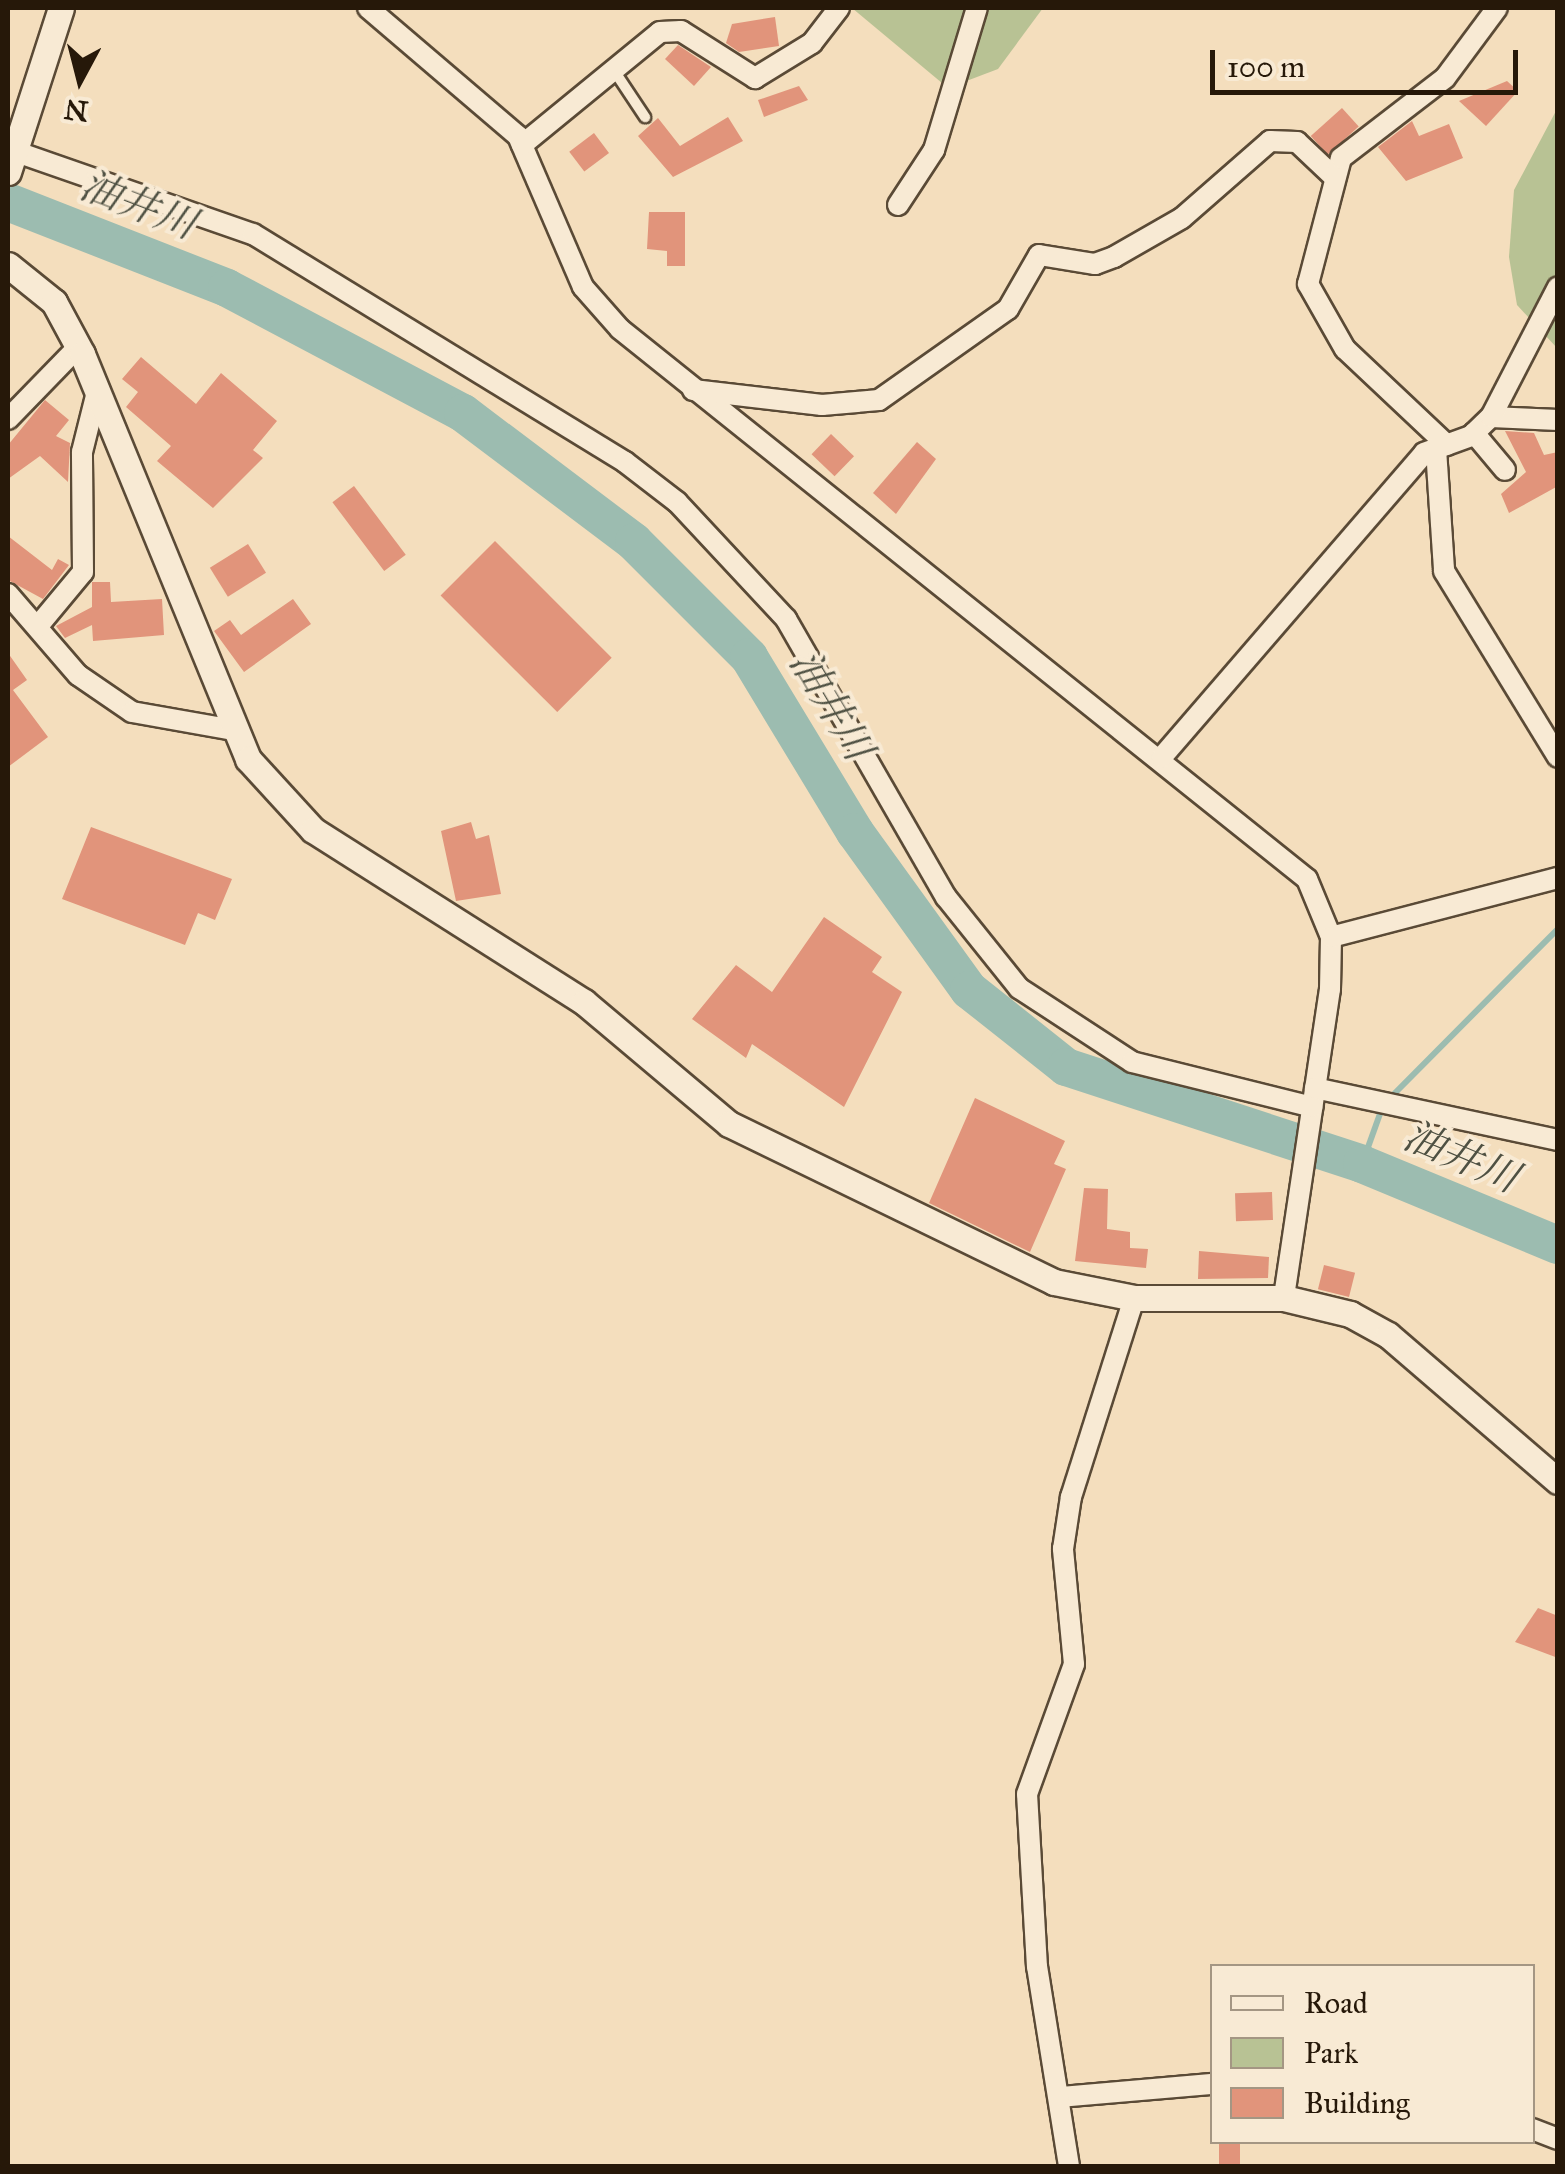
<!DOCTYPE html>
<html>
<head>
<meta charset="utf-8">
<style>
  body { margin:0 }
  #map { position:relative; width:1565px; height:2174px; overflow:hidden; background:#f4debd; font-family:"IM FELL Great Primer","Noto Serif JP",serif }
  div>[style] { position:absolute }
  .green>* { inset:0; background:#b8c294 }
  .stream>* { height:6px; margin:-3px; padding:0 3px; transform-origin:3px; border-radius:3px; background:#9cbcb0 }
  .river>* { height:38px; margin:-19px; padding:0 19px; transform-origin:19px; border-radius:19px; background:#9cbcb0 }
  .building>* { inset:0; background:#e1947b; transform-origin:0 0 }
  .roads { filter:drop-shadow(2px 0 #5a4a36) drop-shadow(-2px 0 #5a4a36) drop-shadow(0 2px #5a4a36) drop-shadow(0 -2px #5a4a36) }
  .service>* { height:10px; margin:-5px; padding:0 5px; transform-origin:5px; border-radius:5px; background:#f8ead4 }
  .minor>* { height:20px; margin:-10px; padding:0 10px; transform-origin:10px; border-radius:10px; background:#f8ead4 }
  .tertiary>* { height:25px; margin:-12.5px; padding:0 12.5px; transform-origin:12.5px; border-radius:12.5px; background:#f8ead4 }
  span { translate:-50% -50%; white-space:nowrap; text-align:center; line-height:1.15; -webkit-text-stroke:8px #f8ead4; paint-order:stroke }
  .water-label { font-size:40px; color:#4f5143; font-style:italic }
  .frame { position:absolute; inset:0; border:10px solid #261809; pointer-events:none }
  .legend { position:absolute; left:1210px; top:1964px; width:325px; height:180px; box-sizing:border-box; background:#f8ead4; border:2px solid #a49683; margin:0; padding:12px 18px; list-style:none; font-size:30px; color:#261809 }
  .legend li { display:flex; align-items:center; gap:20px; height:50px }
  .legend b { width:50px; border:2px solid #a49683 }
  .north { position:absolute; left:30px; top:30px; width:100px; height:100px; -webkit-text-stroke:8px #f8ead4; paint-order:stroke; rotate:187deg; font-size:28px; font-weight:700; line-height:40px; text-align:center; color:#261809 }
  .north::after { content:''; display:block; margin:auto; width:35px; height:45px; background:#261809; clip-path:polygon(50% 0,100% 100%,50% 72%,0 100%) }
  .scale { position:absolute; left:1210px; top:50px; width:308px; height:45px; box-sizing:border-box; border:5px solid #261809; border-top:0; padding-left:12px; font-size:30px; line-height:35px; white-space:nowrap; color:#261809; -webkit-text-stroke:8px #f8ead4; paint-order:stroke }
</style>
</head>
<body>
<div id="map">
  <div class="green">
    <div style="clip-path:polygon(852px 8px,1043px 8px,998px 69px,948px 88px)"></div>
    <div style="clip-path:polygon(1557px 109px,1557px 348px,1517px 305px,1509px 257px,1514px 190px)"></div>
  </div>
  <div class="stream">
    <div style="left:1390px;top:1098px;width:238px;rotate:-45.2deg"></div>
    <div style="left:1362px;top:1164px;width:59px;rotate:-70.3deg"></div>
  </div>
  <div class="river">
    <div style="left:8px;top:202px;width:235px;rotate:21.4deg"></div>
    <div style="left:227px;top:288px;width:267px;rotate:27.9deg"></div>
    <div style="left:463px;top:413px;width:214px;rotate:37deg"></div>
    <div style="left:634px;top:542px;width:163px;rotate:45deg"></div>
    <div style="left:749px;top:657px;width:205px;rotate:58.8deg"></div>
    <div style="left:855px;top:832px;width:195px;rotate:54.2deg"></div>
    <div style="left:969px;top:990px;width:124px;rotate:38.4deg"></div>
    <div style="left:1066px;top:1067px;width:311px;rotate:18.1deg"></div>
    <div style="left:1362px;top:1164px;width:212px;rotate:22.5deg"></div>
  </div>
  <div class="building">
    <div style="clip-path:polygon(775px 17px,779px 46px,739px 52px,726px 43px,732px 24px)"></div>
    <div style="clip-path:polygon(678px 45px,711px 67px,694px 86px,665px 59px)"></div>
    <div style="clip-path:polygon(1507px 81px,1518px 91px,1486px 126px,1459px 101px)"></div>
    <div style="clip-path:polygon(799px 86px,808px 100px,764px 117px,758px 100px)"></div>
    <div style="left:1342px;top:108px;width:25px;height:42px;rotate:48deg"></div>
    <div style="clip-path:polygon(728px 117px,743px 141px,673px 177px,638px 136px,658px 118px,680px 146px)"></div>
    <div style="clip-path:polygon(1412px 121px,1419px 136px,1449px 124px,1463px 158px,1406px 181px,1378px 147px)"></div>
    <div style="left:594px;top:133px;width:25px;height:31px;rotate:53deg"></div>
    <div style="clip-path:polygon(649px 212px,685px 212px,685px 266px,667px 266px,667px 251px,647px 249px)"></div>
    <div style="clip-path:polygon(141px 357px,196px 404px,221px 373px,277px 421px,253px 450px,263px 458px,213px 508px,157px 461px,171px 446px,126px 407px,138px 392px,122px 379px)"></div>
    <div style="clip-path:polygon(45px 400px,69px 420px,56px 436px,70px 443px,68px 482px,40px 456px,8px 479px,8px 445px)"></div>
    <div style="clip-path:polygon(1505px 431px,1534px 433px,1544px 455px,1558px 452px,1558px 486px,1509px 513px,1501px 494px,1526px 472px)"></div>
    <div style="left:831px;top:434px;width:32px;height:28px;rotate:44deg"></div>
    <div style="clip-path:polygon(917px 442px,936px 459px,896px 514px,873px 493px)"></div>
    <div style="left:354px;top:486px;width:86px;height:27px;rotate:53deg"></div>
    <div style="clip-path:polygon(8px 536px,52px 570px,58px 559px,69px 565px,43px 599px,8px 580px)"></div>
    <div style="left:495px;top:541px;width:165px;height:77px;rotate:45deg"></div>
    <div style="left:248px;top:544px;width:34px;height:45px;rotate:58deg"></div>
    <div style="clip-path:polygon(92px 582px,110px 582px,111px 602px,162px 599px,164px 635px,93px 641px,92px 625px,65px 638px,56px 626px,92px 607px)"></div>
    <div style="clip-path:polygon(293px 599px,311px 624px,244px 672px,214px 631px,230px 620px,241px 635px)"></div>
    <div style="clip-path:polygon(8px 653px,27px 680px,13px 690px,48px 737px,8px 767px)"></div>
    <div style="clip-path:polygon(471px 822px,476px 839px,489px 835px,501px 894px,456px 901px,441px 831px)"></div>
    <div style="clip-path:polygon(91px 827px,232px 879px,215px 920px,198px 913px,185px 945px,62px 899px)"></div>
    <div style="clip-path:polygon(824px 917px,882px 957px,872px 972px,902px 992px,844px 1107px,752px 1044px,746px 1058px,692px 1019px,736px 965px,772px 992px)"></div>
    <div style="clip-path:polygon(975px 1098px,1065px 1141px,1054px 1164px,1066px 1169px,1030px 1252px,929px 1203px)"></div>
    <div style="clip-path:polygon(1084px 1188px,1108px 1189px,1107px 1229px,1130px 1232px,1130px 1248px,1148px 1249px,1146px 1268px,1075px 1261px)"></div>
    <div style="left:1272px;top:1192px;width:28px;height:37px;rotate:88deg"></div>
    <div style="clip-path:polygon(1199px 1251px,1269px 1257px,1268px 1278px,1198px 1279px)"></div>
    <div style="left:1324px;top:1265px;width:32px;height:25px;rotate:14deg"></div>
    <div style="clip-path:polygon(1538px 1608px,1558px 1616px,1558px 1658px,1515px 1642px)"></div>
    <div style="left:1219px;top:2142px;width:21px;height:24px"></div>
  </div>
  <div class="roads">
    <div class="service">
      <div style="left:613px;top:69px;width:58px;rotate:56.3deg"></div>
    </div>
    <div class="minor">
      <div style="left:368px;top:8px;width:197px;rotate:40.5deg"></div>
      <div style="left:518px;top:136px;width:164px;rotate:66.7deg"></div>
      <div style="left:583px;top:287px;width:56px;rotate:48.6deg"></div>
      <div style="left:620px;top:329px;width:880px;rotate:38.68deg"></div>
      <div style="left:1307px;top:879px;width:63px;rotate:67.5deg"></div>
      <div style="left:1331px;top:937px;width:52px;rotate:91.1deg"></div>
      <div style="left:1330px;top:989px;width:312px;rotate:98.5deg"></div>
      <div style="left:522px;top:145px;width:178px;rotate:-39.3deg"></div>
      <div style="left:660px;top:32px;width:21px;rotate:-3deg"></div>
      <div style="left:681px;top:31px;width:88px;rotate:32.4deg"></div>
      <div style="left:755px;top:78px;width:67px;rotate:-31.6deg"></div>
      <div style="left:812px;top:43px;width:44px;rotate:-52.4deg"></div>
      <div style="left:14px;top:151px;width:253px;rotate:19.2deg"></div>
      <div style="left:253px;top:234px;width:436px;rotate:31.5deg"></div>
      <div style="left:625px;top:462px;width:66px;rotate:37.6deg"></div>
      <div style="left:677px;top:502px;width:160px;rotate:47deg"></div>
      <div style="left:786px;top:619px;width:321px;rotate:60.1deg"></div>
      <div style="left:946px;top:897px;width:117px;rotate:51.3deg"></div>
      <div style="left:1019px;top:988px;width:135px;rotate:33.2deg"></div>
      <div style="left:1132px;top:1062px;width:186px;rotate:14deg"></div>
      <div style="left:898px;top:205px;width:66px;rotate:-56.8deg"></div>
      <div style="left:934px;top:150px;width:148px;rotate:-73.2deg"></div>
      <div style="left:693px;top:390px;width:130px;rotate:6.6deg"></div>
      <div style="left:822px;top:405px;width:57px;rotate:-5deg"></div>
      <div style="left:879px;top:400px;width:158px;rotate:-35.2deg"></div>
      <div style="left:1008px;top:309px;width:62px;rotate:-60.1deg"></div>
      <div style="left:1039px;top:255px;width:57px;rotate:9.1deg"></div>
      <div style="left:1095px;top:264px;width:20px;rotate:-20deg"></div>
      <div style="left:1114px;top:257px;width:78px;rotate:-29.8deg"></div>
      <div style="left:1182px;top:218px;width:117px;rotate:-41.2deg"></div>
      <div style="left:1270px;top:141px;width:27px;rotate:2deg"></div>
      <div style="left:1297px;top:142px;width:48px;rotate:43.3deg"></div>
      <div style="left:1491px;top:417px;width:67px;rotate:2.6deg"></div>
      <div style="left:8px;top:419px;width:100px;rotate:-45.8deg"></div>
      <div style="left:1474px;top:433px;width:48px;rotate:50deg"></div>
      <div style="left:1447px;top:445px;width:140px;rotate:-136.7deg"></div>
      <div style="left:1345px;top:349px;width:75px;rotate:-119.6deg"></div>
      <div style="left:1308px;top:284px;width:130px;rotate:-75.3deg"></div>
      <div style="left:1341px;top:158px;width:131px;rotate:-37.6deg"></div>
      <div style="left:1445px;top:78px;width:87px;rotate:-53.4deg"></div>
      <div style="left:1436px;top:449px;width:122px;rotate:86.2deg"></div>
      <div style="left:1444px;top:571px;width:218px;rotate:58.5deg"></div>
      <div style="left:8px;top:594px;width:107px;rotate:49.2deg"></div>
      <div style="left:78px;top:675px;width:65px;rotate:34.4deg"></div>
      <div style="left:132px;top:712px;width:104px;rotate:10deg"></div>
      <div style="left:38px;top:626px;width:70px;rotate:-50.2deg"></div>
      <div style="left:83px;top:572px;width:120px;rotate:-90.5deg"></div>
      <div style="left:82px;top:452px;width:62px;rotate:-76deg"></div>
      <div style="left:1162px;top:757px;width:401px;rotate:-49.2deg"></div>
      <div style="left:1424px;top:453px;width:50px;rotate:-19.9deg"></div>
      <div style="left:1471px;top:436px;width:28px;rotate:-44deg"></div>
      <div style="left:1491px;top:417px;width:146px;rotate:-62.7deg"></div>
      <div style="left:1331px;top:937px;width:235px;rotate:-14.6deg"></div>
      <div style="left:1315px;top:1088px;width:249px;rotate:12.1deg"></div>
      <div style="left:1060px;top:2097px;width:153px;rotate:-4.9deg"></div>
      <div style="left:1532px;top:2129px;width:28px;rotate:21deg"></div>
      <div style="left:1069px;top:2166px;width:202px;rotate:-99.1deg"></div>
      <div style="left:1037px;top:1967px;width:173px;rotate:-93.3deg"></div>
      <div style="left:1027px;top:1794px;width:138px;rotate:-70.1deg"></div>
      <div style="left:1074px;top:1664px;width:116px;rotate:-95.5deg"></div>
      <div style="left:1063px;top:1549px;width:53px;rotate:-81.3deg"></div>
      <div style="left:1071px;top:1497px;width:209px;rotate:-72.4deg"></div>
    </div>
    <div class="tertiary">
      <div style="left:8px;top:172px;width:172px;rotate:-72.1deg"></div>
      <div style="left:8px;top:265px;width:59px;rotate:38.8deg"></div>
      <div style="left:54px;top:302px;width:59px;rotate:61.7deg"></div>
      <div style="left:82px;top:354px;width:438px;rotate:67.7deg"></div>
      <div style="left:248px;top:759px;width:96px;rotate:47.5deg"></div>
      <div style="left:313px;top:830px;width:321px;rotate:32.4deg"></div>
      <div style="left:584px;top:1002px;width:189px;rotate:40.1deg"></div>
      <div style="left:729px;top:1124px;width:361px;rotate:25.9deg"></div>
      <div style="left:1054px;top:1282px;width:82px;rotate:11.3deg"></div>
      <div style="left:1134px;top:1298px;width:150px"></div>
      <div style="left:1284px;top:1298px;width:68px;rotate:13.6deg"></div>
      <div style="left:1350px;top:1314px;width:43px;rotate:28.9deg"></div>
      <div style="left:1388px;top:1335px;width:224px;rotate:40.7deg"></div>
    </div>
  </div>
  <div class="water-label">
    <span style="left:138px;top:205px;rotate:21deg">油井川</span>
    <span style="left:831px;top:705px;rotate:59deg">油井川</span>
    <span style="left:1461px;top:1157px;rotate:23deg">油井川</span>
  </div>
  <div class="frame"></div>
  <ul class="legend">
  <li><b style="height:12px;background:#f8ead4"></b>Road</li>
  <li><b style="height:28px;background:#b8c294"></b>Park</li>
  <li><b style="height:28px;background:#e1947b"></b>Building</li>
  </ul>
  <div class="north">N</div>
  <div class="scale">100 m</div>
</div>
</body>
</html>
